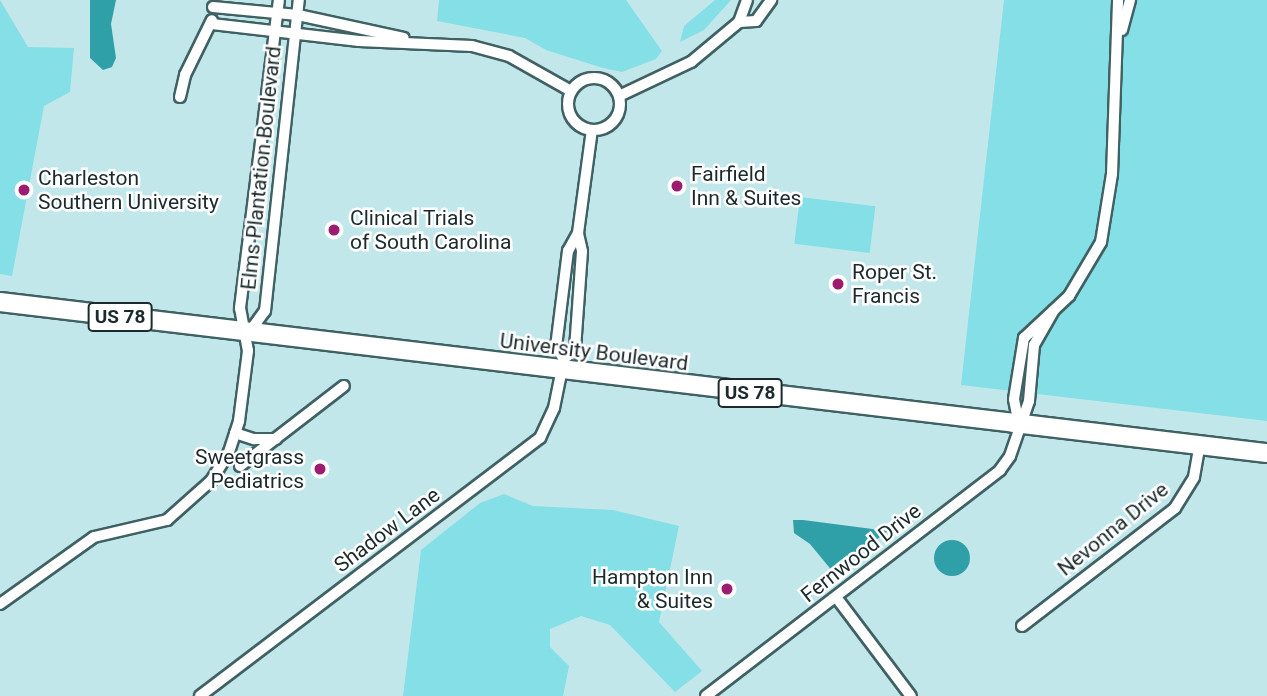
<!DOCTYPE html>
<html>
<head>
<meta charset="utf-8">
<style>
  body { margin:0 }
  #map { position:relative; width:1267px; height:696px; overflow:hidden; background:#c2e7ea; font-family:Roboto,sans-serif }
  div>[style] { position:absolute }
  .green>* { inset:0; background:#85dfe6; transform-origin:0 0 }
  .water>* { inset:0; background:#30a0a8 }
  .round { border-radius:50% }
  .roads { filter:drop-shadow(2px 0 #406163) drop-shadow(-2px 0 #406163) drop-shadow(0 2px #406163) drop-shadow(0 -2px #406163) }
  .minor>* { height:10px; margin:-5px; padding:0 5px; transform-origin:5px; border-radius:5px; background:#fff }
  .minor>.ring { margin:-5px; padding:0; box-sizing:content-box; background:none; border:10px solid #fff; border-radius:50% }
  .primary>* { height:18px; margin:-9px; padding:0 9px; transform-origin:9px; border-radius:9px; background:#fff }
  .dots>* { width:19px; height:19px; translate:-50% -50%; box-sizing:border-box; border:4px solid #fff; border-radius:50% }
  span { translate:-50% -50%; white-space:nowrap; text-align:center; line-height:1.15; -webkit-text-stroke:5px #fff; paint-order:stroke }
  .shield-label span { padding:2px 5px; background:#fff; border:2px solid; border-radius:5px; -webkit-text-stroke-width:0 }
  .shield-label { font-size:19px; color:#1b2a2b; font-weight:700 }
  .street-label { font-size:21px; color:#1b2a2b }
  .poi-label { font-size:21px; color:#1b2a2b }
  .left { translate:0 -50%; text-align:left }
  .right { translate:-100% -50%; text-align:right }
</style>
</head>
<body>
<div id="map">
  <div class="green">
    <div style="clip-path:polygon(0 0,28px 47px,74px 48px,70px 92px,44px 106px,12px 276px,0 274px)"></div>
    <div style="clip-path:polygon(439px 0,626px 0,662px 51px,656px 59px,622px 72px,603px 68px,546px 50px,525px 38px,437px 21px)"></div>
    <div style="clip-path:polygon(715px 0,731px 0,704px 30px,680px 42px,684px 26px)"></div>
    <div style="clip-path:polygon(1004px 0,1267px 0,1267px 421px,961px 385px)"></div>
    <div style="left:800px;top:197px;width:76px;height:47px;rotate:7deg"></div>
    <div style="clip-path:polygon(504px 494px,533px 506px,613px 510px,679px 526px,659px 622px,702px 671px,675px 692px,610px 625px,581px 616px,550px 629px,550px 647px,569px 666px,563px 696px,403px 696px,421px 550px,480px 503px)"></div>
  </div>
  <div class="water">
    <div style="clip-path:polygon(90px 0,116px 0,111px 24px,116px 58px,112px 67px,103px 70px,90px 58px)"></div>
    <div style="clip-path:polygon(793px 520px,803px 520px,888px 531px,833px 572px,810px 544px,794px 533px)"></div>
    <div class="round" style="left:934px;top:540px;width:36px;height:36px"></div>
  </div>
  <div class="roads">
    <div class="minor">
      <div style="left:213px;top:7px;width:85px;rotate:5.4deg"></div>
      <div style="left:298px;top:15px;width:108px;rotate:12.2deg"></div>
      <div style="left:739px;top:22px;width:23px;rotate:-70deg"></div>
      <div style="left:212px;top:24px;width:148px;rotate:6.6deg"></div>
      <div style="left:359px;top:41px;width:113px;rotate:2.5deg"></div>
      <div style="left:472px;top:46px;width:38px;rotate:15deg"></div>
      <div style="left:509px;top:56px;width:71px;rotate:29.4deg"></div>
      <div style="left:1122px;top:30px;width:31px;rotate:-75deg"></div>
      <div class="ring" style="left:568px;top:78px;width:42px;height:42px"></div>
      <div style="left:619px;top:96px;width:80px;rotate:-25.3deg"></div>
      <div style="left:691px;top:62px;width:62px;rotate:-39.8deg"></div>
      <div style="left:739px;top:22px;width:17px;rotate:-3deg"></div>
      <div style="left:756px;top:21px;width:26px;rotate:-54deg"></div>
      <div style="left:180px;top:97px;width:23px;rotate:-77deg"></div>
      <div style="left:185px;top:75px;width:61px;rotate:-63.9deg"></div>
      <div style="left:248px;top:334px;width:29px;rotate:-54deg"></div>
      <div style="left:265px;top:311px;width:313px;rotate:-83.8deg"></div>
      <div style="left:564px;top:359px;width:14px;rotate:-124deg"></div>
      <div style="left:556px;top:347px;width:97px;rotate:-82.9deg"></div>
      <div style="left:568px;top:251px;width:21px;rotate:-61deg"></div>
      <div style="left:1019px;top:425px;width:26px;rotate:-101deg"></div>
      <div style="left:1014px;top:399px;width:62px;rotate:-80.7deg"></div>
      <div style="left:1024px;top:338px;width:62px;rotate:-43deg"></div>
      <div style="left:1069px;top:296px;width:63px;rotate:-59.3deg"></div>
      <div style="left:1101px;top:242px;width:69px;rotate:-80.8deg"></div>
      <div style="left:1112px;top:174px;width:174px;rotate:-88deg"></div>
      <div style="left:235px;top:433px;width:20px;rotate:18deg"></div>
      <div style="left:254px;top:439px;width:22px"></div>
      <div style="left:240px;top:466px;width:131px;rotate:-37.6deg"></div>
      <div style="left:836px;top:597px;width:124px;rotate:52.9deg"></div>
      <div style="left:0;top:604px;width:115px;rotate:-35.5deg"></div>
      <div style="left:94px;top:537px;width:75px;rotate:-13.1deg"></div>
      <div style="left:167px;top:520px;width:59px;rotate:-41.6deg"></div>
      <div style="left:211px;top:481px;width:34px;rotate:-58deg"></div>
      <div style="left:229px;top:452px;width:33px;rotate:-72deg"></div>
      <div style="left:239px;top:421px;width:71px;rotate:-82.7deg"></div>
      <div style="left:248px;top:351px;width:44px;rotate:-100.5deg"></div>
      <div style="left:240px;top:308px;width:310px;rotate:-82.8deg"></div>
      <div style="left:1022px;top:626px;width:193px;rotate:-37.6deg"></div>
      <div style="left:1175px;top:508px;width:36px;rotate:-58deg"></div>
      <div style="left:1194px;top:477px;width:34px;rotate:-80deg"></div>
      <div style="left:200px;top:696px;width:427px;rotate:-37.2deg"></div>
      <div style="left:540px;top:438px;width:33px;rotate:-65deg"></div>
      <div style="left:554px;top:408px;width:50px;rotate:-78.5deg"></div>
      <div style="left:564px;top:359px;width:15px;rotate:-42deg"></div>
      <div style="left:575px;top:349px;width:98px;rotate:-85.9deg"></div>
      <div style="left:582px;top:251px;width:18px;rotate:-103deg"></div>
      <div style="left:578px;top:233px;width:104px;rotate:-82.3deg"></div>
      <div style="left:706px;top:696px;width:371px;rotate:-37.5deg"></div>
      <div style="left:1000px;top:470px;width:17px;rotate:-54deg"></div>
      <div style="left:1010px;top:456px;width:58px;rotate:-70.9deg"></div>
      <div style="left:1029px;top:401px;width:56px;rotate:-84.9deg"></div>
      <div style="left:1034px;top:345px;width:40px;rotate:-60.3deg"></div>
    </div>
    <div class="primary">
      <div style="left:0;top:302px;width:1276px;rotate:6.8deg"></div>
    </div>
  </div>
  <div class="dots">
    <div style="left:677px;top:186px;background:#9d1c6f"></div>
    <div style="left:24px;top:190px;background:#9d1c6f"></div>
    <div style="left:334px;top:230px;background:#9d1c6f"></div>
    <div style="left:838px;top:284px;background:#9d1c6f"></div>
    <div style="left:320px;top:469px;background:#9d1c6f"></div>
    <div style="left:727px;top:589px;background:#9d1c6f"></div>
  </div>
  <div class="shield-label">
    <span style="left:120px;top:317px">US 78</span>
    <span style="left:750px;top:393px">US 78</span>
  </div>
  <div class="street-label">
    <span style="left:261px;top:168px;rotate:-84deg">Elms Plantation Boulevard</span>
    <span style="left:594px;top:352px;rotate:7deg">University Boulevard</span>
    <span style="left:1113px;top:529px;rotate:-39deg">Nevonna Drive</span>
    <span style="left:387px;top:530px;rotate:-37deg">Shadow Lane</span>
    <span style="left:861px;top:553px;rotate:-38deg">Fernwood Drive</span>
  </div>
  <div class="poi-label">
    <span class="left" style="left:691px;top:186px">Fairfield<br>Inn &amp; Suites</span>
    <span class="left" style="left:38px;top:190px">Charleston<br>Southern University</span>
    <span class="left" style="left:350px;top:230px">Clinical Trials<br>of South Carolina</span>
    <span class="left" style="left:852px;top:284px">Roper St.<br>Francis</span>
    <span class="right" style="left:304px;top:469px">Sweetgrass<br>Pediatrics</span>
    <span class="right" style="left:713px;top:589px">Hampton Inn<br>&amp; Suites</span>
  </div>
</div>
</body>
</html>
